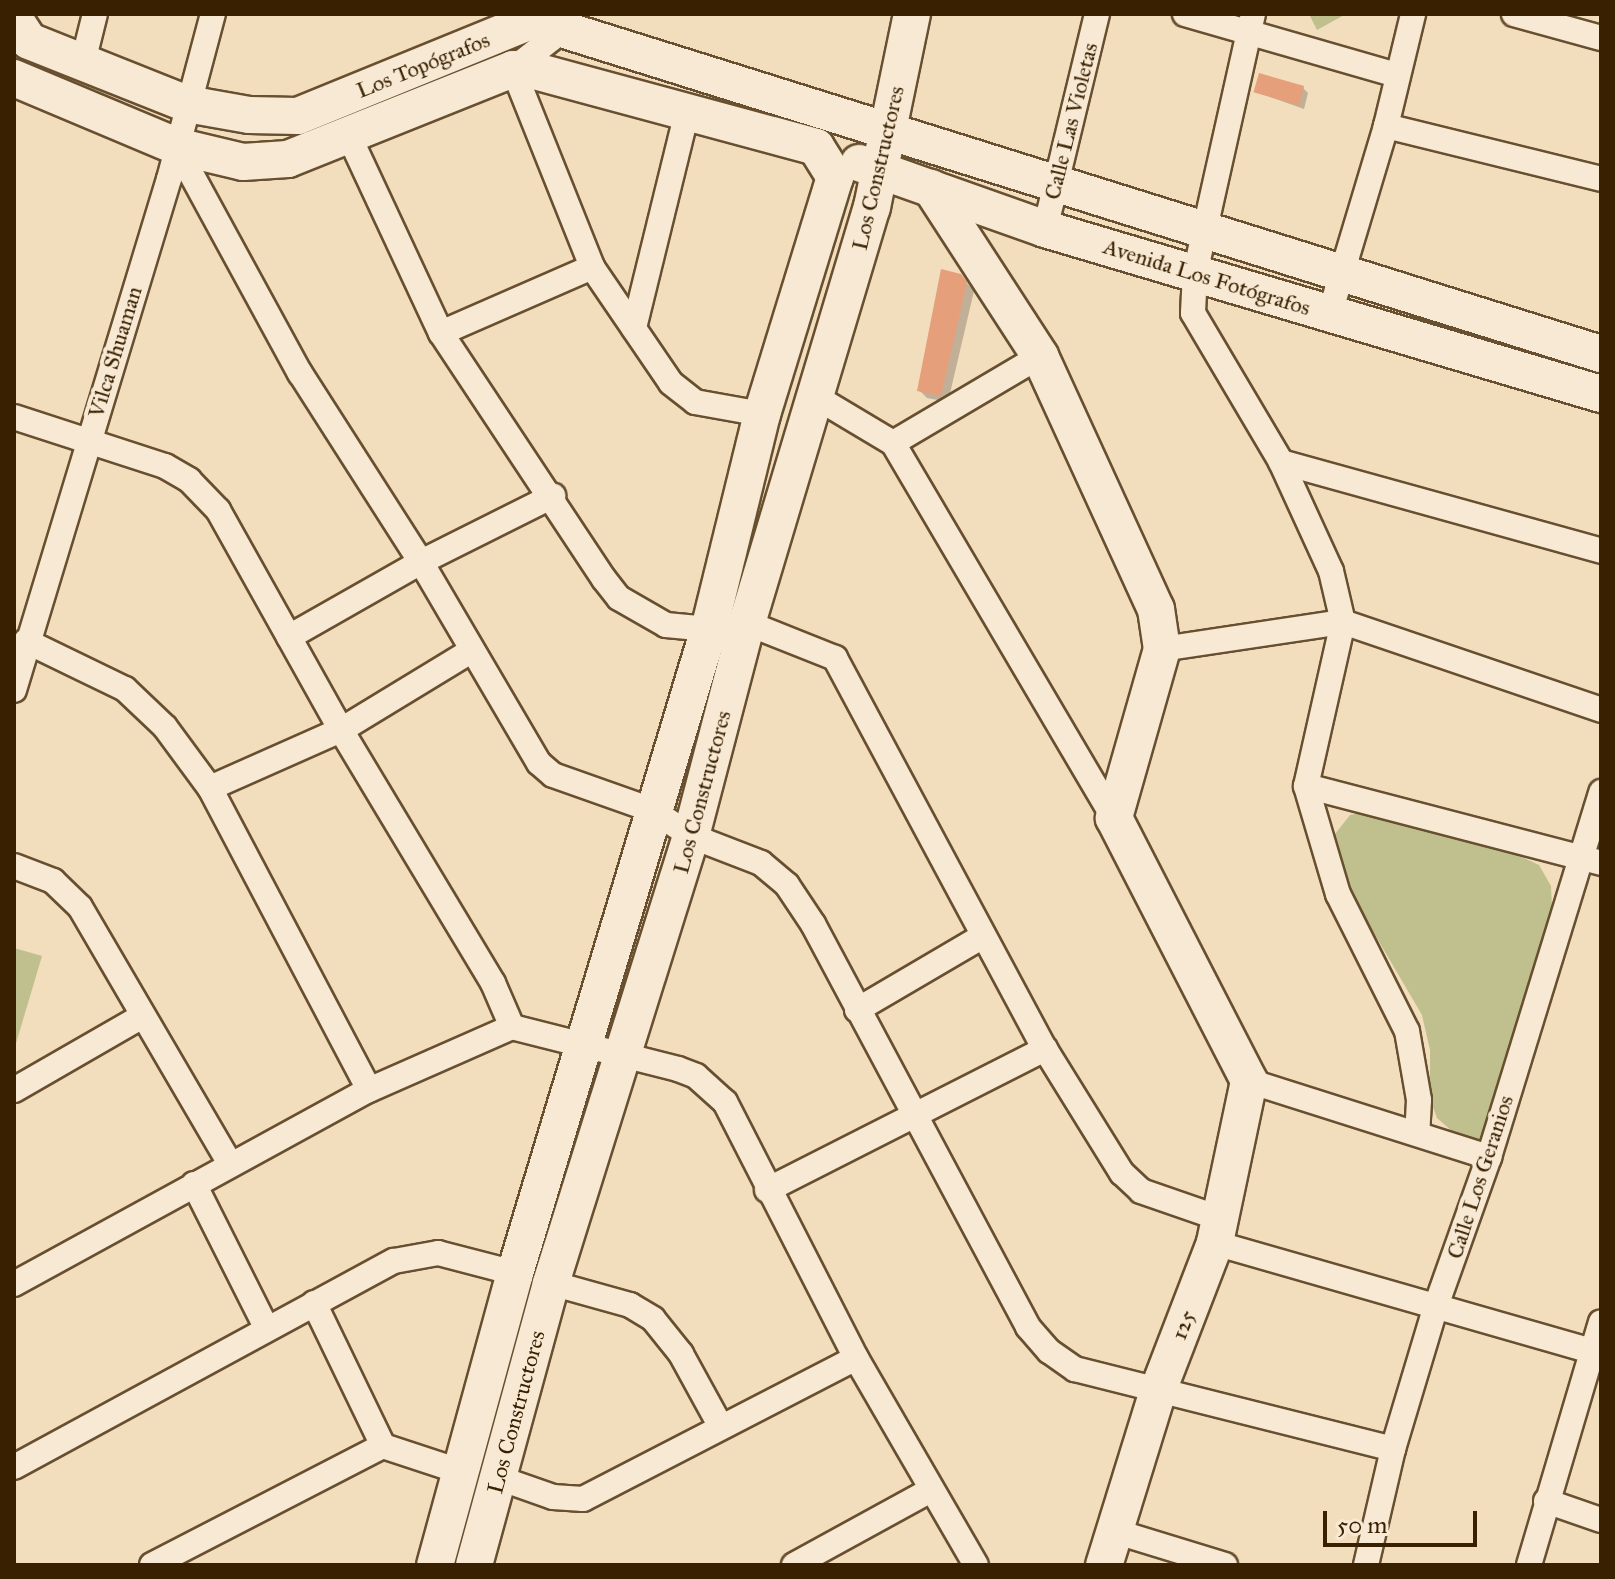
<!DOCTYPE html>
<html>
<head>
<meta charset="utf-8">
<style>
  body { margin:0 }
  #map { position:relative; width:1615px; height:1579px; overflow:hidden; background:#f2ddbd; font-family:"IM FELL Great Primer",serif }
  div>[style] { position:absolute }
  .green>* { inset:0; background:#bfc08e }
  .shadow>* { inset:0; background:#0003 }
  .building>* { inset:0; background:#e69f7b; transform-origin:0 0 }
  .roads { filter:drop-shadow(2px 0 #674f2f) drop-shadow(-2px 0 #674f2f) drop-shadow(0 2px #674f2f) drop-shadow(0 -2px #674f2f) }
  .street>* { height:24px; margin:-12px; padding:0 12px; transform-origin:12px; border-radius:12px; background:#f7e9d4 }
  .secondary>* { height:36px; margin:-18px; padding:0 18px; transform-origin:18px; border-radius:18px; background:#f7e9d4 }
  span { translate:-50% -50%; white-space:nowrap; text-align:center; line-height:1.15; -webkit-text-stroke:8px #f7e9d4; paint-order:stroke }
  .street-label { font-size:22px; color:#392000 }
  .frame { position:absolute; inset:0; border:16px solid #392000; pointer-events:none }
  .scale { position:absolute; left:1323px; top:1511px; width:154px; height:36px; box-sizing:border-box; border:4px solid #392000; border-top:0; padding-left:10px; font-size:24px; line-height:28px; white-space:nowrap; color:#392000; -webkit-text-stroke:6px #f7e9d4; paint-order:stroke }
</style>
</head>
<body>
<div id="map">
  <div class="green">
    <div style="clip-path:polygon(1309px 14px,1346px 14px,1317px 30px)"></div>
    <div style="clip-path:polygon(1365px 812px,1513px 853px,1539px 865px,1551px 886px,1552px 909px,1481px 1140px,1453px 1132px,1437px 1118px,1430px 1099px,1430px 1050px,1422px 1015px,1337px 870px,1331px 839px,1350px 815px)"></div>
    <div style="clip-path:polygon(14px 948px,42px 956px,14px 1050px)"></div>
  </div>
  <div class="shadow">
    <div style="clip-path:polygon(1303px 88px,1308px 93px,1304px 109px,1256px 92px)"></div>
    <div style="clip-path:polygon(960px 275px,974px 291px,948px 402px,927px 398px,919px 390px)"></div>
  </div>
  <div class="building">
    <div style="left:1259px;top:73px;width:47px;height:20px;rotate:16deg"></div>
    <div style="clip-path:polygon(941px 269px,961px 274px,967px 282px,941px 396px,917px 391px)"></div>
  </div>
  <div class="roads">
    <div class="street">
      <div style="left:1185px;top:14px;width:220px;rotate:16.1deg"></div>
      <div style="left:1253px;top:14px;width:265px;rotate:102.6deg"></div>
      <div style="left:1195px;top:273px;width:40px;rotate:92.9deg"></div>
      <div style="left:1193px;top:313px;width:173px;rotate:59.4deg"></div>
      <div style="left:1281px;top:462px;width:120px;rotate:65.4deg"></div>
      <div style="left:1331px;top:571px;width:52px;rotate:76.8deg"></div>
      <div style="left:1343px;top:622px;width:168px;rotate:102.7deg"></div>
      <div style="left:1306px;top:786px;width:113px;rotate:73.5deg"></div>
      <div style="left:1338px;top:894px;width:153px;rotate:63.3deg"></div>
      <div style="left:1407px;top:1031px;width:70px;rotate:80.1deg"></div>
      <div style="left:1419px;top:1100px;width:33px;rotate:93deg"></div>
      <div style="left:1514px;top:14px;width:90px;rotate:15.4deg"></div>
      <div style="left:567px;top:20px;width:11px;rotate:112deg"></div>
      <div style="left:563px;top:30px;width:63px;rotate:142deg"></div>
      <div style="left:513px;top:69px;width:213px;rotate:68.2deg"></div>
      <div style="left:592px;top:267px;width:140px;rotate:55.7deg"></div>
      <div style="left:671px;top:383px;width:31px;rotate:38deg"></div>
      <div style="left:695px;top:402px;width:68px;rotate:10.2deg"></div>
      <div style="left:83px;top:62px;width:49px;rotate:-76deg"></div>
      <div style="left:1386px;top:126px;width:221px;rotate:13.8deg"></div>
      <div style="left:349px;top:136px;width:217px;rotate:65deg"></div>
      <div style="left:441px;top:333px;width:295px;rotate:56.5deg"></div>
      <div style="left:604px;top:579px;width:24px;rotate:52deg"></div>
      <div style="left:619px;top:598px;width:54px;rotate:29.9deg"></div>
      <div style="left:666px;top:625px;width:43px;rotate:5.3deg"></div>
      <div style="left:709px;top:629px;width:38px;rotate:-9deg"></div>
      <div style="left:747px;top:623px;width:95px;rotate:21.7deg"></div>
      <div style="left:835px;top:658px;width:444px;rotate:61.8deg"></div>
      <div style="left:1045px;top:1049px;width:146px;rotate:58.2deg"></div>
      <div style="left:1122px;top:1173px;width:26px;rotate:43deg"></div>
      <div style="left:1141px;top:1191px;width:83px;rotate:19.1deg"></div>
      <div style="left:176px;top:146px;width:259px;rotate:61.4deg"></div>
      <div style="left:300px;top:373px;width:224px;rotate:57.4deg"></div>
      <div style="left:421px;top:562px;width:233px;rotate:59.6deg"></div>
      <div style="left:539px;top:763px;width:18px;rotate:41deg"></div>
      <div style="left:553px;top:775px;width:105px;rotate:19.5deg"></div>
      <div style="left:652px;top:810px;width:47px;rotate:33.7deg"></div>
      <div style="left:691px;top:836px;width:75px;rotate:21.1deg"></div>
      <div style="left:761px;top:863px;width:34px;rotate:40deg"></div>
      <div style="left:787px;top:885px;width:47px;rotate:56.3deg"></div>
      <div style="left:813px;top:924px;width:457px;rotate:61.9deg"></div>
      <div style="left:1028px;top:1327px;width:32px;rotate:49deg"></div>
      <div style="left:1049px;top:1351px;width:32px;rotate:35deg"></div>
      <div style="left:1075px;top:1369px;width:328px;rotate:14.1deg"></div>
      <div style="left:1045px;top:229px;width:221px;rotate:-76.4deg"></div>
      <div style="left:1330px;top:313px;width:195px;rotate:-73.3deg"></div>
      <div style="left:1386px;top:126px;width:115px;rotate:-76.4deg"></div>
      <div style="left:634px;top:328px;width:221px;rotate:-76.2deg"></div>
      <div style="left:441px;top:333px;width:165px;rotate:-23.6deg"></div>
      <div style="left:816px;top:397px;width:90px;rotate:30.9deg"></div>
      <div style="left:893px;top:443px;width:435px;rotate:59.5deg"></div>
      <div style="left:14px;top:417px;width:159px;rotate:18deg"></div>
      <div style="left:165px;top:466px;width:28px;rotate:30deg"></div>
      <div style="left:189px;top:480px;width:42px;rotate:46deg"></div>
      <div style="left:218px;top:510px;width:252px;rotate:60.8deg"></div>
      <div style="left:341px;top:730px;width:295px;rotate:59deg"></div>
      <div style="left:493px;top:983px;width:48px;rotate:66.6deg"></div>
      <div style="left:512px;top:1027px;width:171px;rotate:14.2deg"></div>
      <div style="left:678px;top:1069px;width:19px;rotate:21deg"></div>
      <div style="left:696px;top:1076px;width:39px;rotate:42deg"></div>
      <div style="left:725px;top:1102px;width:288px;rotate:62.9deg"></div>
      <div style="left:856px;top:1358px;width:239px;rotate:59.9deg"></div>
      <div style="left:893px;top:443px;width:171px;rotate:-30.6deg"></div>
      <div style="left:1281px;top:462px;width:332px;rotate:15.5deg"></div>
      <div style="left:289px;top:637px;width:152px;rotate:-29.6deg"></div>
      <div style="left:421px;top:562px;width:148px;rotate:-26.6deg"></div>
      <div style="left:26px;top:641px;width:110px;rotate:25.9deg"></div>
      <div style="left:125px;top:689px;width:55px;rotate:43.5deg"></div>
      <div style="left:165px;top:727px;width:76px;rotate:53.6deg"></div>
      <div style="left:210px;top:788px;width:341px;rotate:62.2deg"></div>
      <div style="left:1162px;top:649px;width:183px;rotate:-8.5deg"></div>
      <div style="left:1343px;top:622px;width:273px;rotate:18.8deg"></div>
      <div style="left:14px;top:690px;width:534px;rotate:-73.13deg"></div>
      <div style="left:169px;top:179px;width:171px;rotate:-75.1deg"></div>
      <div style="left:1306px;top:786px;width:305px;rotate:14.6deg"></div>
      <div style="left:210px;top:788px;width:143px;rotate:-23.9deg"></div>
      <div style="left:341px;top:730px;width:152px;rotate:-31.3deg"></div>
      <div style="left:14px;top:866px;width:42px;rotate:21deg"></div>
      <div style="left:53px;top:881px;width:37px;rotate:44deg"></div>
      <div style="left:80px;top:907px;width:298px;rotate:59.7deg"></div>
      <div style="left:857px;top:1010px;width:146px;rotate:-30.4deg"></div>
      <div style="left:1249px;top:1081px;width:252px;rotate:17.6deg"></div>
      <div style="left:14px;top:1090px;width:146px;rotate:-29.9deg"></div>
      <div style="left:194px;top:1184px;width:162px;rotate:63.3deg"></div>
      <div style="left:767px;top:1190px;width:312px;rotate:-26.9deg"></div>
      <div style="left:1215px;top:1243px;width:402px;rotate:16deg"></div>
      <div style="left:551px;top:1283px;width:82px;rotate:15.6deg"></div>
      <div style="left:630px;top:1305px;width:27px;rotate:31deg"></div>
      <div style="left:653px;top:1319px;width:45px;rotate:51.3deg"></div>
      <div style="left:681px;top:1354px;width:83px;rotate:61.3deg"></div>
      <div style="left:14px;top:1284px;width:405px;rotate:-28.7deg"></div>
      <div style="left:369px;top:1090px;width:156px;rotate:-23.8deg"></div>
      <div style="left:314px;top:1303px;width:159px;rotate:64.2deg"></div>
      <div style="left:14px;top:1467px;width:432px;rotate:-28.5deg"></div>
      <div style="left:394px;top:1261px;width:45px;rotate:-10.3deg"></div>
      <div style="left:438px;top:1253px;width:80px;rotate:14.6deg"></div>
      <div style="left:499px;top:1478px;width:57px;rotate:19.4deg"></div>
      <div style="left:553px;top:1497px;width:30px;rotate:4deg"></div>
      <div style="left:583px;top:1499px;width:307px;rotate:-27.3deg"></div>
      <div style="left:1546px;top:1501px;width:58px;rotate:19.1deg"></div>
      <div style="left:1114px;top:1531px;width:116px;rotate:17deg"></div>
      <div style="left:152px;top:1565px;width:260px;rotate:-27.3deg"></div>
      <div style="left:383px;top:1446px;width:80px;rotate:18.2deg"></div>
      <div style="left:794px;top:1565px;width:156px;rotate:-28.7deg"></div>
      <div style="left:1366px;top:1565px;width:119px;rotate:-76.9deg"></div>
      <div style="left:1393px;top:1449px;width:149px;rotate:-73.3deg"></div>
      <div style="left:1436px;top:1306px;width:158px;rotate:-70.4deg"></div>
      <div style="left:1489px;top:1157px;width:382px;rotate:-72.9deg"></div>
      <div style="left:1529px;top:1565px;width:253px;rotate:-73.5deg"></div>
    </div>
    <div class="secondary">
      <div style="left:14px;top:18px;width:27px;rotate:57deg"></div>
      <div style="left:29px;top:41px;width:170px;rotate:21.7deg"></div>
      <div style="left:187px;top:104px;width:63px;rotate:10.1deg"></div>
      <div style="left:249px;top:115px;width:49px;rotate:1.2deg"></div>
      <div style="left:298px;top:116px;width:254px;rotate:-22.2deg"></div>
      <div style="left:533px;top:20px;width:1119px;rotate:17.37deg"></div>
      <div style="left:14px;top:78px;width:176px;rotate:22.8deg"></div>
      <div style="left:176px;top:146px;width:69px;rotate:13.4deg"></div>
      <div style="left:243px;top:162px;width:45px;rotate:-3.8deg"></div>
      <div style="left:288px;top:159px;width:242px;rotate:-21.8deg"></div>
      <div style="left:513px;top:69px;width:22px;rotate:5deg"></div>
      <div style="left:535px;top:71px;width:291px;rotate:15.1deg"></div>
      <div style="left:816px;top:147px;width:36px;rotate:58deg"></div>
      <div style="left:835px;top:177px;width:248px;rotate:107.1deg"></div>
      <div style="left:762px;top:414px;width:221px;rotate:103.8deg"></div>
      <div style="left:709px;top:629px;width:673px;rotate:106.76deg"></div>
      <div style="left:515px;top:1273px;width:303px;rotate:105.3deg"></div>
      <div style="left:859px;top:163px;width:197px;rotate:19.5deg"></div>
      <div style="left:1045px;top:229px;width:580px;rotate:16.53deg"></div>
      <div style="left:931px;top:188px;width:200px;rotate:57deg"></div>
      <div style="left:1040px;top:356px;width:278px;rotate:65.4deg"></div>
      <div style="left:1156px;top:609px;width:40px;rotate:81.5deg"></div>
      <div style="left:1162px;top:649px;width:176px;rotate:105.9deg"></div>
      <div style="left:1114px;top:818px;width:296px;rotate:62.8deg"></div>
      <div style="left:1249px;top:1081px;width:166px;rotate:101.9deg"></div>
      <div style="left:1215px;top:1243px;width:159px;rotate:111.1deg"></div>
      <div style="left:1158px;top:1391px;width:182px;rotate:107.2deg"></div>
      <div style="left:474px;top:1565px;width:292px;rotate:-74.7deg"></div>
      <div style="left:551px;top:1283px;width:468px;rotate:-72.6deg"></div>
      <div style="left:691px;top:836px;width:220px;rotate:-75.3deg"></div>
      <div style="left:747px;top:623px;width:434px;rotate:-73.3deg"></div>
      <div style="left:872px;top:207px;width:197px;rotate:-78.3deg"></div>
    </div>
  </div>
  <div class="street-label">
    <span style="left:423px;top:65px;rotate:-22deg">Los Topógrafos</span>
    <span style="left:1071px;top:121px;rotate:-76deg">Calle Las Violetas</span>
    <span style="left:878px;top:168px;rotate:-77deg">Los Constructores</span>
    <span style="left:1207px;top:277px;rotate:17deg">Avenida Los Fotógrafos</span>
    <span style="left:115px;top:352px;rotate:-73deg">Vilca Shuaman</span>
    <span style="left:702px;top:792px;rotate:-75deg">Los Constructores</span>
    <span style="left:1480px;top:1177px;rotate:-72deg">Calle Los Geranios</span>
    <span style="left:1183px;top:1325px;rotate:-69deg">125</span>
    <span style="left:516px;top:1412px;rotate:-75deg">Los Constructores</span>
  </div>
  <div class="frame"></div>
  <div class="scale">50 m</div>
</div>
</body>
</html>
